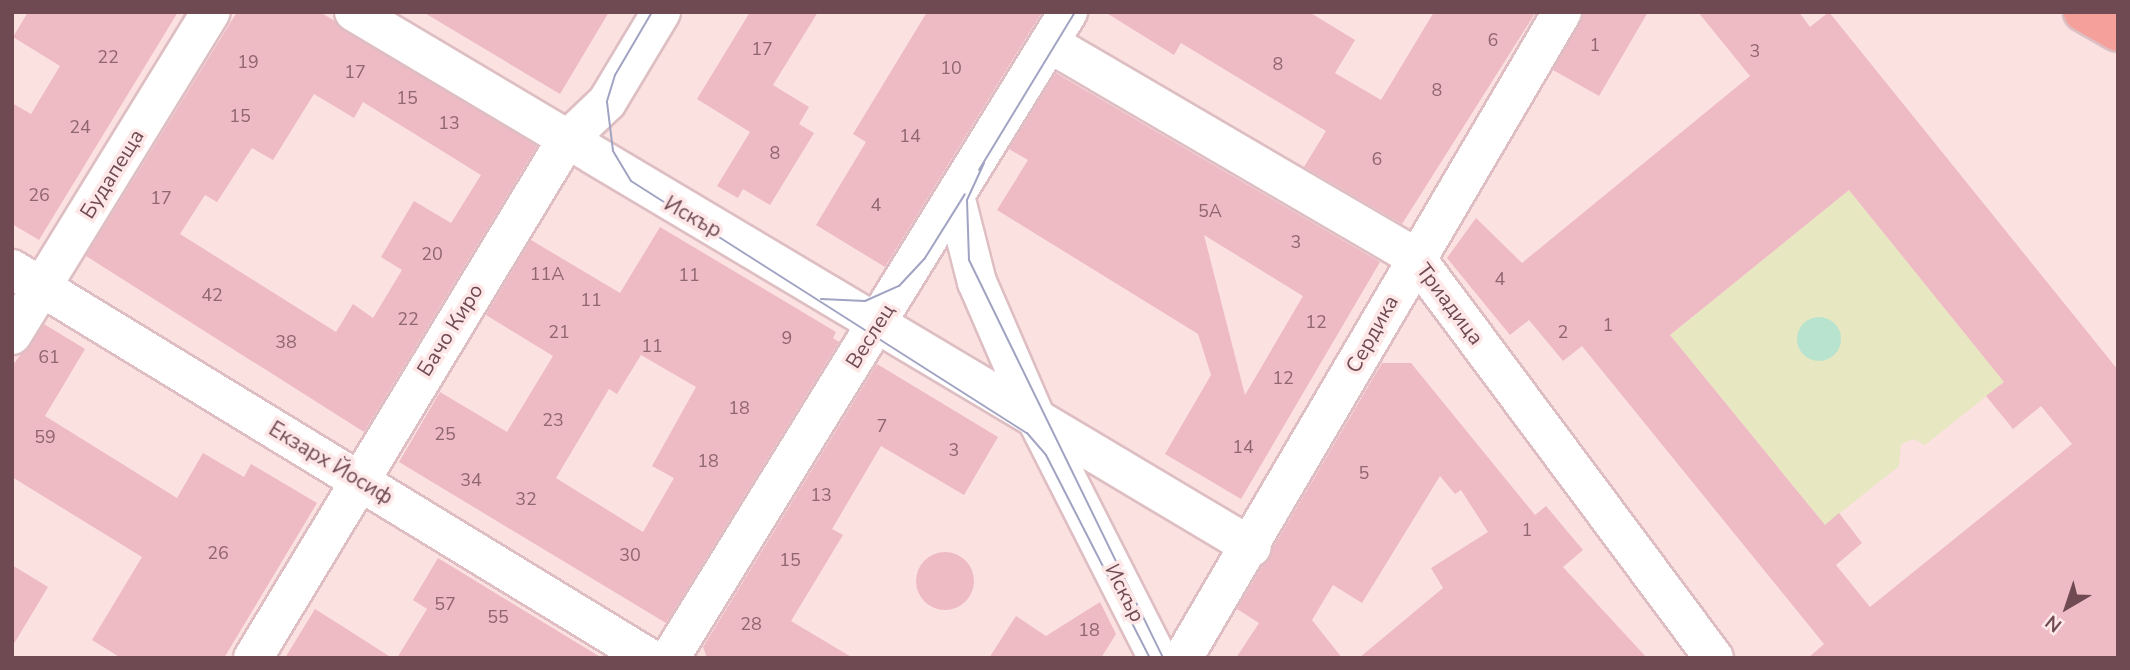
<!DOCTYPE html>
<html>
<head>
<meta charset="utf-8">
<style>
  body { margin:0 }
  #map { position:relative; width:2130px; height:670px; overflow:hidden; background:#fbe2e1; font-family:"Nunito Sans",sans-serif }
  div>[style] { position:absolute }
  .green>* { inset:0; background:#e7e7c1 }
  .water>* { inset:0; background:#b7e3cf }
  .round { border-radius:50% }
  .building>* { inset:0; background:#eebac4 }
  .roads { filter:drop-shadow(2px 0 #debec2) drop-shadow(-2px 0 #debec2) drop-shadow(0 2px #debec2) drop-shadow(0 -2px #debec2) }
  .minor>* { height:38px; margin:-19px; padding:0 19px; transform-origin:19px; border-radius:19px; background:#fff }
  .major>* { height:38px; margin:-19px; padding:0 19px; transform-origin:19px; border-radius:19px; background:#f6a09c }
  .tram>* { height:2px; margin:-1px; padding:0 1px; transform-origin:1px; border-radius:1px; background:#a1a3c2 }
  span { translate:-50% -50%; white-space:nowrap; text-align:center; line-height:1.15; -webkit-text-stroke:7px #fee7e7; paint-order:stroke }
  .number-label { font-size:18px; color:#90666f }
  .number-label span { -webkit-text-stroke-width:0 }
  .street-label { font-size:21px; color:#704a53 }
  .frame { position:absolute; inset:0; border:14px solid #704a53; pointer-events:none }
  .north { position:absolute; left:2032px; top:572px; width:70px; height:70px; -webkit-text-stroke:5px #fee7e7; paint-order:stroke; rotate:219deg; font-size:19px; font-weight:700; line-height:28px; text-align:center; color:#704a53 }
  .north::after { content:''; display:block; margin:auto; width:24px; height:32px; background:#704a53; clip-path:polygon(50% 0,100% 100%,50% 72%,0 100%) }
</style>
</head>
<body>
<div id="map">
  <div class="green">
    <div style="clip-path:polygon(1849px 190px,2004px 382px,1925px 445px,1914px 439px,1901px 444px,1899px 466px,1825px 525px,1670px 335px)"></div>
  </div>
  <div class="water">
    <div class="round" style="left:1797px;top:317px;width:44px;height:44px"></div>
  </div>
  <div class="building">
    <div style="clip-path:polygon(28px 12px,178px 12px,39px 240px,12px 224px,12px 103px,31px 114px,60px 66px,13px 37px)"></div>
    <div style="clip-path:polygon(evenodd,237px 12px,320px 12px,537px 146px,364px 432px,86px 256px,237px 12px,314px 94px,354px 118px,363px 102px,481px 175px,451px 223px,414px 201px,381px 257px,402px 270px,373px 318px,353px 304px,336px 332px,180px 234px,205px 195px,217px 202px,252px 148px,273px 160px,314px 94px)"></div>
    <div style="clip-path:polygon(423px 12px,609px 12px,560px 94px)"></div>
    <div style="clip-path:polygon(750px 12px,818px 12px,773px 85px,809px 107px,799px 124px,814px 133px,770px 205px,743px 189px,738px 198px,717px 186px,750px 132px,697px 99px)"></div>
    <div style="clip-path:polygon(927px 12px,1042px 12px,885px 267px,816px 225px,866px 142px,853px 134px)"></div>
    <div style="clip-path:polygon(1105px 12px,1309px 12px,1355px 40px,1335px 73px,1381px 100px,1434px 12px,1536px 12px,1402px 224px,1304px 167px,1326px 131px,1181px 43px,1174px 55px)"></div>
    <div style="clip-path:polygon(1584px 12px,1648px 12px,1599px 96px,1553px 70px)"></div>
    <div style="clip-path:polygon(evenodd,1698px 12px,1799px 12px,1810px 27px,1829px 12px,2118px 370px,2118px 658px,1808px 658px,1824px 644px,1582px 346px,1563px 361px,1529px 320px,1510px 335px,1447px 258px,1476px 218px,1522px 263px,1750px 76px,1698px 12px,1849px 190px,2004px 382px,1986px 396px,2013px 429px,2041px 406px,2072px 444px,1870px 607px,1836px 565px,1862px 543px,1839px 513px,1825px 525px,1670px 335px,1849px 190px)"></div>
    <div style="clip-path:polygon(evenodd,1056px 73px,1380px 262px,1241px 499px,1165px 454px,1211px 375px,1198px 334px,997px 210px,1028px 160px,1009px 149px,1056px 73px,1204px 235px,1303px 296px,1245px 395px,1204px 235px)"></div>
    <div style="clip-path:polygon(evenodd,660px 227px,836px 332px,833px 338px,839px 342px,666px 623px,399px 462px,440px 392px,507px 432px,553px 356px,486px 315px,531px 240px,620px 293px,660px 227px,641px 355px,696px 387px,652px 466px,674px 478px,643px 532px,556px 478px,609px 389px,617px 394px,641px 355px)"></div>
    <div style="clip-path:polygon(44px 324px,85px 349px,45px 416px,177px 498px,203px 453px,244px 477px,251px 464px,317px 503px,224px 658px,121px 658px,92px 640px,142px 557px,12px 477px,12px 366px)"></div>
    <div style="clip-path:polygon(1382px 363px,1411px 363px,1535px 515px,1546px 506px,1583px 550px,1563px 567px,1647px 658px,1359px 658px,1443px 588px,1431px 568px,1488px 532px,1461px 490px,1455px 494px,1440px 476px,1362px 603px,1333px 585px,1312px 620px,1342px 658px,1236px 658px,1259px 623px,1237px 609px)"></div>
    <div style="clip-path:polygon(877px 364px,998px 437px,964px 495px,881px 446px,832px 529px,843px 535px,791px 621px,853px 658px,707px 658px,703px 647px)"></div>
    <div class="round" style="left:916px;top:552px;width:58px;height:58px"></div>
    <div style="clip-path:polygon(438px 558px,602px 658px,397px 658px,427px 609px,413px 600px)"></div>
    <div style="clip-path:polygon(12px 565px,48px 587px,12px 647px)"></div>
    <div style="clip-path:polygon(1100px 602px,1116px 634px,1101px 658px,989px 658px,1016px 616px,1046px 636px)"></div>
    <div style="clip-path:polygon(315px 609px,342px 626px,392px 658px,285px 658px)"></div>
  </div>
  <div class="roads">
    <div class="minor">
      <div style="left:354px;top:12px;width:1045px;rotate:30.79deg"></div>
      <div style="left:1049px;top:43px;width:424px;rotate:30.3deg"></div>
      <div style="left:1415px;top:257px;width:500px;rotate:53.29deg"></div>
      <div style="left:955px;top:196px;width:89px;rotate:75.7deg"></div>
      <div style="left:977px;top:282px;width:146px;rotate:66.6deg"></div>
      <div style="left:1035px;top:416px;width:271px;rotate:63.1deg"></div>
      <div style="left:12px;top:269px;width:746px;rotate:31.41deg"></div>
      <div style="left:12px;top:335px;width:379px;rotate:-58.4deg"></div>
      <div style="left:253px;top:658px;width:603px;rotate:-58.84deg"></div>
      <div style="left:565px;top:142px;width:58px;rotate:-43.6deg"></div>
      <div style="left:607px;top:102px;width:105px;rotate:-59deg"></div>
      <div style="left:670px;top:658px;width:759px;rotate:-58.36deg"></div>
      <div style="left:1183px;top:658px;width:749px;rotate:-59.6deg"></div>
    </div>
    <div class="major">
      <div style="left:2083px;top:12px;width:40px;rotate:29.7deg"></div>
    </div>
  </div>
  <div class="tram">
    <div style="left:652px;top:12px;width:73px;rotate:120.4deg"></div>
    <div style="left:615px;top:75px;width:28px;rotate:107deg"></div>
    <div style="left:607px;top:102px;width:49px;rotate:83deg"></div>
    <div style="left:613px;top:151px;width:35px;rotate:59deg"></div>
    <div style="left:631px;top:181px;width:469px;rotate:32.5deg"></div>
    <div style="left:1027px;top:433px;width:29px;rotate:49deg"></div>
    <div style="left:1046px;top:455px;width:228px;rotate:62.9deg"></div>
    <div style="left:984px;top:163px;width:41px;rotate:114.7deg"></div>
    <div style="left:967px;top:200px;width:60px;rotate:88.1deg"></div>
    <div style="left:969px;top:260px;width:443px;rotate:64deg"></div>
    <div style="left:979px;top:170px;width:185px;rotate:-58.7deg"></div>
    <div style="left:821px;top:299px;width:44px;rotate:2.6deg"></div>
    <div style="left:865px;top:301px;width:37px;rotate:-24deg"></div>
    <div style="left:899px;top:286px;width:38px;rotate:-47deg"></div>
    <div style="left:925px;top:258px;width:75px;rotate:-58deg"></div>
  </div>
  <div class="number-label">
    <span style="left:1493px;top:40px">6</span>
    <span style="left:1595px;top:45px">1</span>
    <span style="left:762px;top:49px">17</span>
    <span style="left:1755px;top:51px">3</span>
    <span style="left:108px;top:57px">22</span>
    <span style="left:248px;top:62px">19</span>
    <span style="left:1278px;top:64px">8</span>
    <span style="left:951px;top:68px">10</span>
    <span style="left:355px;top:72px">17</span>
    <span style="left:1437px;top:90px">8</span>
    <span style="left:407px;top:98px">15</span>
    <span style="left:240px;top:116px">15</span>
    <span style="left:449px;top:123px">13</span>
    <span style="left:80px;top:127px">24</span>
    <span style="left:910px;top:136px">14</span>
    <span style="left:775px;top:153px">8</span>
    <span style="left:1377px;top:159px">6</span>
    <span style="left:39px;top:195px">26</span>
    <span style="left:161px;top:198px">17</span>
    <span style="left:876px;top:205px">4</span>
    <span style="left:1210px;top:211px">5А</span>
    <span style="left:1296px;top:242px">3</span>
    <span style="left:432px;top:254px">20</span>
    <span style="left:547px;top:274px">11А</span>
    <span style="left:689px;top:275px">11</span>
    <span style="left:1500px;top:279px">4</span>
    <span style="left:212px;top:295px">42</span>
    <span style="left:591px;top:300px">11</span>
    <span style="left:408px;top:319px">22</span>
    <span style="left:1316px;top:322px">12</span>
    <span style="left:1608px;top:325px">1</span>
    <span style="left:559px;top:332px">21</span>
    <span style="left:1563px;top:332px">2</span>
    <span style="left:787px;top:338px">9</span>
    <span style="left:286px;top:342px">38</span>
    <span style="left:652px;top:346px">11</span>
    <span style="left:49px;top:357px">61</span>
    <span style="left:1283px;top:378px">12</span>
    <span style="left:739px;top:408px">18</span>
    <span style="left:553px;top:420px">23</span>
    <span style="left:882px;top:426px">7</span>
    <span style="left:445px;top:434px">25</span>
    <span style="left:45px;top:437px">59</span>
    <span style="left:1243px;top:447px">14</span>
    <span style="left:954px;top:450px">3</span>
    <span style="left:708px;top:461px">18</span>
    <span style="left:1364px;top:473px">5</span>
    <span style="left:471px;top:480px">34</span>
    <span style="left:821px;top:495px">13</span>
    <span style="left:526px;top:499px">32</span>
    <span style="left:1527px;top:530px">1</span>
    <span style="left:218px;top:553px">26</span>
    <span style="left:630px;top:555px">30</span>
    <span style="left:790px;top:560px">15</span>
    <span style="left:445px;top:604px">57</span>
    <span style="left:498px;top:617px">55</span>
    <span style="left:751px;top:624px">28</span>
    <span style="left:1089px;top:630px">18</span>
  </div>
  <div class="street-label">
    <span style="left:112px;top:174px;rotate:-58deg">Будапеща</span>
    <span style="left:693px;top:217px;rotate:29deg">Искър</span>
    <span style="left:1450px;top:304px;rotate:53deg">Триадица</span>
    <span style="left:450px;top:330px;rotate:-58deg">Бачо Киро</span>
    <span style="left:1372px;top:334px;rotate:-61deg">Сердика</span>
    <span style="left:870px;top:336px;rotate:-58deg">Веслец</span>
    <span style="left:331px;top:463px;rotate:31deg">Екзарх Йосиф</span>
    <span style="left:1125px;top:593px;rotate:63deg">Искър</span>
  </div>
  <div class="frame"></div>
  <div class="north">N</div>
</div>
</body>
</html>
